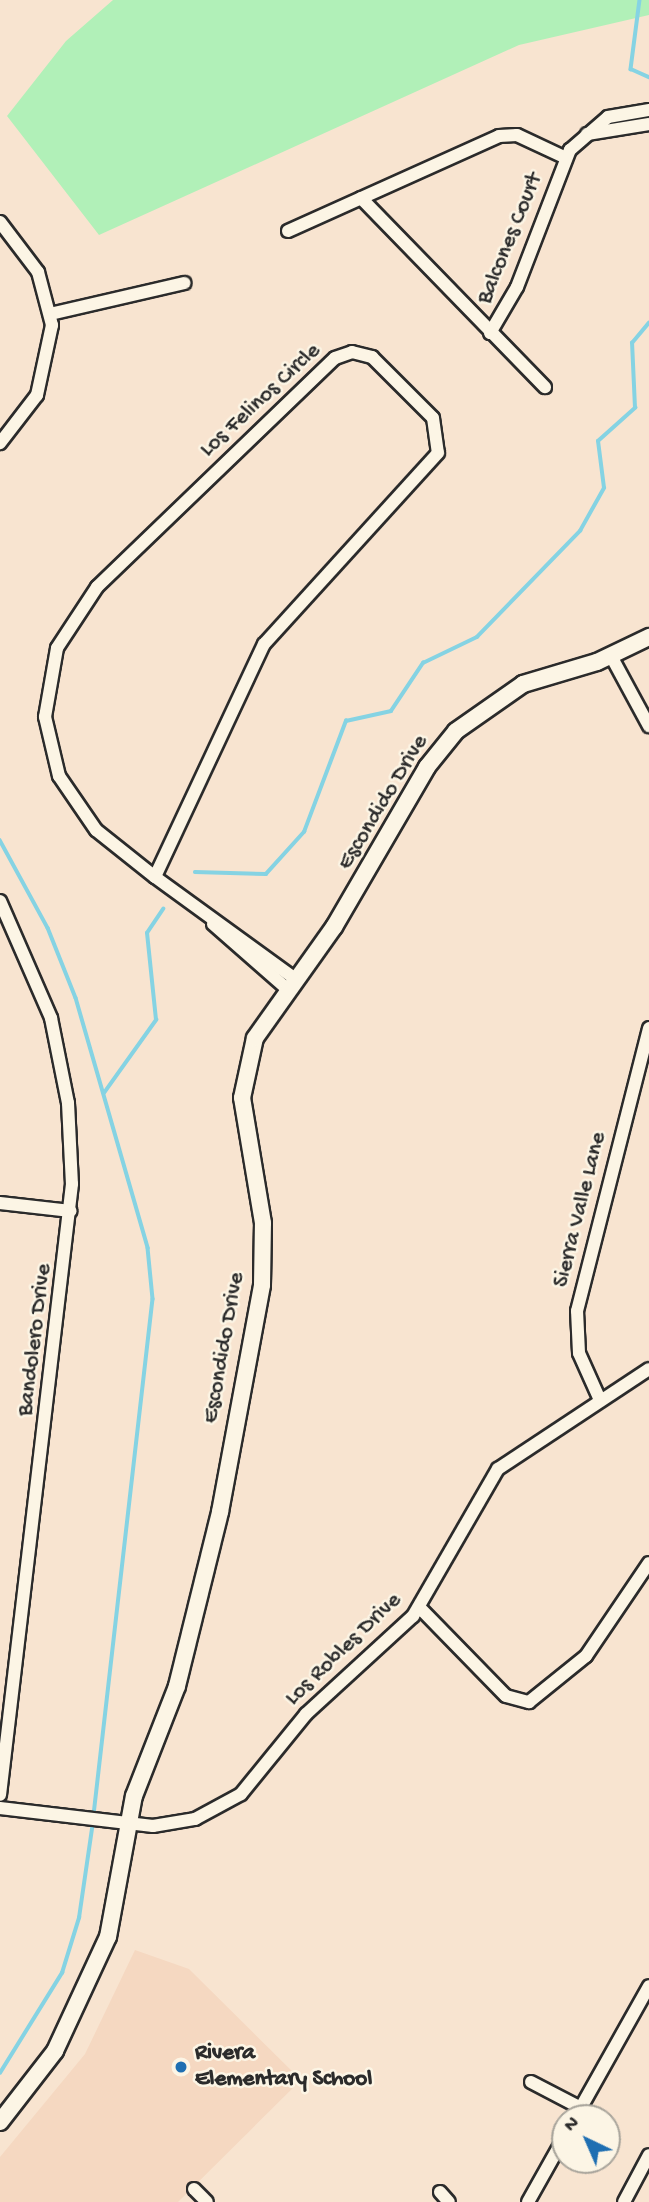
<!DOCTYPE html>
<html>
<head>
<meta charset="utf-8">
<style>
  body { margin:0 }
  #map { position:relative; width:649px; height:2202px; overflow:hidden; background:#f8e4d0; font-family:"Gochi Hand",sans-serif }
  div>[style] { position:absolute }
  .built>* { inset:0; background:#f5d8c1 }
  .green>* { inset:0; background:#b1f0b8 }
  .stream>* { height:3.5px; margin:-1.75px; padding:0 1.75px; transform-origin:1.75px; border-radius:1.75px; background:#85d3e3 }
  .roads { filter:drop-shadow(2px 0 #2b2b2b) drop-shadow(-2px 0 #2b2b2b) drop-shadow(0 2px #2b2b2b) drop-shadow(0 -2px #2b2b2b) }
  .minor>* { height:12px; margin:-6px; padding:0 6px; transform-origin:6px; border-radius:6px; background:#fcf5e5 }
  .tertiary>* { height:16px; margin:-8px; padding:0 8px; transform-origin:8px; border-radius:8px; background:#fcf5e5 }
  .dots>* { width:19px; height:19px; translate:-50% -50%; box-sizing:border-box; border:4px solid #fcf5e5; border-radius:50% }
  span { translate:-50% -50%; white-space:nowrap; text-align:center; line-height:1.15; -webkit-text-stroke:5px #fcf5e5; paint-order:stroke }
  .street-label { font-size:23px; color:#2b2b2b }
  .poi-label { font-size:23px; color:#2b2b2b; font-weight:700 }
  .left { translate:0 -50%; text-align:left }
  .north { position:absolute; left:551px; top:2104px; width:70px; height:70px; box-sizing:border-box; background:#fcf5e5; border:2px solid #a8a49b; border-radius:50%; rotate:316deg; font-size:19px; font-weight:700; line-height:28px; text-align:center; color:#2b2b2b }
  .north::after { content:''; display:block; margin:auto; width:24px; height:32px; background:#1f6fb2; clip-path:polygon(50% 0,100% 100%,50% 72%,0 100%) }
</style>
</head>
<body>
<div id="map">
  <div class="built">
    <div style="clip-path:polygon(135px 1950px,189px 1969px,301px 2080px,178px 2202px,0 2202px,0 2157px,85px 2054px)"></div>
  </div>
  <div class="green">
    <div style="clip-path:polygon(113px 0,649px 0,649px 15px,519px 45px,99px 235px,7px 116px,66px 41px)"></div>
  </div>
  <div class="stream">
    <div style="left:640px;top:0;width:70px;rotate:97.4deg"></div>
    <div style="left:631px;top:69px;width:20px;rotate:24deg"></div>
    <div style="left:0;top:840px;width:100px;rotate:61.4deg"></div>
    <div style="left:48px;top:928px;width:75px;rotate:68.2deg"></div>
    <div style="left:76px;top:998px;width:260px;rotate:73.9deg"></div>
    <div style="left:148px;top:1248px;width:51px;rotate:84.4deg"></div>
    <div style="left:153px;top:1299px;width:519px;rotate:96.52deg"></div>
    <div style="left:195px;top:872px;width:71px;rotate:1.6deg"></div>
    <div style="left:266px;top:874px;width:57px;rotate:-47.9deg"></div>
    <div style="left:304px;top:832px;width:119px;rotate:-69.3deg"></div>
    <div style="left:346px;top:721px;width:46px;rotate:-12.5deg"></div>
    <div style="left:391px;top:711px;width:58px;rotate:-56.3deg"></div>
    <div style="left:423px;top:663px;width:60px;rotate:-25.7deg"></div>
    <div style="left:477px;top:637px;width:148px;rotate:-45.8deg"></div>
    <div style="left:580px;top:531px;width:49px;rotate:-60.8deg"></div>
    <div style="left:604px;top:488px;width:47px;rotate:-97.3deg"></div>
    <div style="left:598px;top:441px;width:50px;rotate:-41.7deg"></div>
    <div style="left:635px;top:408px;width:65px;rotate:-92.6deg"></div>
    <div style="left:632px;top:343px;width:26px;rotate:-50deg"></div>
    <div style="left:104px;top:1093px;width:90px;rotate:-54.5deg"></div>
    <div style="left:156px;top:1020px;width:87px;rotate:-95.9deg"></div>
    <div style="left:147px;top:933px;width:29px;rotate:-56deg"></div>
    <div style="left:0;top:2073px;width:118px;rotate:-58.2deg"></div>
    <div style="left:62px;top:1973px;width:58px;rotate:-72.8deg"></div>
    <div style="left:79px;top:1918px;width:97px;rotate:-81.7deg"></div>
  </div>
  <div class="roads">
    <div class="minor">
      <div style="left:587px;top:134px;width:63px;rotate:-9.2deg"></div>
      <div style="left:361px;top:198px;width:264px;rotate:45.8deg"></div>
      <div style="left:0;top:222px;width:63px;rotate:52.8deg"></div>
      <div style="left:38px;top:272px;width:55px;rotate:75.2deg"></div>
      <div style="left:52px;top:325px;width:72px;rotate:102.1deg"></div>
      <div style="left:37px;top:395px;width:61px;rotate:127.6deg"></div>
      <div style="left:288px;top:231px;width:231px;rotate:-24.2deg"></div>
      <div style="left:499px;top:136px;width:18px;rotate:-3deg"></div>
      <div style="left:517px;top:135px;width:54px;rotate:25.1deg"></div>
      <div style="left:50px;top:314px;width:138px;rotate:-13deg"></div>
      <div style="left:490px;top:333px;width:53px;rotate:-59.6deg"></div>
      <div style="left:517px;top:287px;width:147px;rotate:-68.9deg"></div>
      <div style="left:570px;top:150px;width:50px;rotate:-41deg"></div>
      <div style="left:608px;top:117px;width:42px;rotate:-9.7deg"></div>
      <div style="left:352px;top:352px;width:21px;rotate:14deg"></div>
      <div style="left:372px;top:357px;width:86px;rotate:45deg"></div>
      <div style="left:433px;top:418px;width:35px;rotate:82deg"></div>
      <div style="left:438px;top:453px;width:258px;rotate:132.3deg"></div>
      <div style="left:264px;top:644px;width:257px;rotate:115.1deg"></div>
      <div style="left:155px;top:877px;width:75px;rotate:-141.5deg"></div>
      <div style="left:96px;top:830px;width:65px;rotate:-124.4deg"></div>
      <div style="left:59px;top:776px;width:61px;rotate:-103.3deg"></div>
      <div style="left:45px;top:717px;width:70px;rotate:-80.1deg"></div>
      <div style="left:57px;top:648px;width:73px;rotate:-56.7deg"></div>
      <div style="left:97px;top:587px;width:330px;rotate:-43.9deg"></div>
      <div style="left:335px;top:358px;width:18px;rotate:-19deg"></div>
      <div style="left:611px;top:656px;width:80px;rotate:61.5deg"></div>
      <div style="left:155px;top:877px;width:172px;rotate:36deg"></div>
      <div style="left:0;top:901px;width:128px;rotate:66.4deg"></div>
      <div style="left:51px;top:1018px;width:87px;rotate:78.7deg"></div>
      <div style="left:68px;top:1103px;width:81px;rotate:87.2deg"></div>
      <div style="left:72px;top:1184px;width:615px;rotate:96.72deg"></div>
      <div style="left:213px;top:924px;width:97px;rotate:41.2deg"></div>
      <div style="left:0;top:1203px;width:71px;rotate:6.4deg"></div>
      <div style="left:600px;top:1400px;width:51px;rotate:-114.1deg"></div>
      <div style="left:579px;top:1353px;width:42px;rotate:-92.7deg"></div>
      <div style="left:577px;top:1311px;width:292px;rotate:-75.7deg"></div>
      <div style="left:419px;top:1607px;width:124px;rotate:45.7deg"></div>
      <div style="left:506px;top:1696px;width:24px;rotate:15deg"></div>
      <div style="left:529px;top:1702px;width:73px;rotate:-38.9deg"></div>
      <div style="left:586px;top:1656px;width:112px;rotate:-55.9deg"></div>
      <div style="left:0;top:1808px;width:154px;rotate:6.7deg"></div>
      <div style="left:153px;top:1826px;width:43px;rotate:-9.5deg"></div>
      <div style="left:195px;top:1819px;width:52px;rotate:-28.5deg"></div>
      <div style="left:241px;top:1794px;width:103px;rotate:-50.9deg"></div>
      <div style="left:306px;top:1714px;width:145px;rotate:-42.5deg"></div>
      <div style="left:413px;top:1616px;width:170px;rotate:-60deg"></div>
      <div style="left:498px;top:1469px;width:181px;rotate:-33.5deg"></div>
      <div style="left:531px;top:2082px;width:56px;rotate:27.5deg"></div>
      <div style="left:575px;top:2118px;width:151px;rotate:-60.7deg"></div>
      <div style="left:194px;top:2189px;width:18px;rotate:45deg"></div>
      <div style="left:440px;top:2192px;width:13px;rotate:48deg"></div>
      <div style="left:528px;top:2202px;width:76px;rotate:-60.7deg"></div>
      <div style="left:624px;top:2202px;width:53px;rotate:-62deg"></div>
    </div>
    <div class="tertiary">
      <div style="left:0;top:2122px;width:90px;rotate:-52.2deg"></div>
      <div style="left:55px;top:2051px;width:126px;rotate:-65.1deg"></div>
      <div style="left:108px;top:1937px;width:143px;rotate:-79.6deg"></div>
      <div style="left:134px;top:1796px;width:118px;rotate:-68.6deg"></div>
      <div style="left:177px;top:1686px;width:179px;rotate:-76.1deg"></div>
      <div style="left:220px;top:1512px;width:231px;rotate:-79.5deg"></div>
      <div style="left:262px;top:1285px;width:62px;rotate:-89.1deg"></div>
      <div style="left:263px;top:1223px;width:127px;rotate:-99.5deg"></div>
      <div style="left:242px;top:1098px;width:61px;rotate:-77.8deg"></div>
      <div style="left:255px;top:1038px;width:136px;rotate:-54.6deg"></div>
      <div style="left:334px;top:927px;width:185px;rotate:-59.8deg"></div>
      <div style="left:427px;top:767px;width:46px;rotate:-51.1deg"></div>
      <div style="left:456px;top:731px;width:82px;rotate:-35deg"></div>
      <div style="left:523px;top:684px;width:77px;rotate:-16.6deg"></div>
      <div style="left:597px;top:662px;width:58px;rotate:-25.7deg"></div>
    </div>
  </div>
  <div class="dots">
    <div style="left:181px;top:2067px;background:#1f6fb2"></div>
  </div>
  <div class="street-label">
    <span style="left:511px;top:239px;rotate:-68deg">Balcones Court</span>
    <span style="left:261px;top:401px;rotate:-43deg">Los Felinos Circle</span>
    <span style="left:384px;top:803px;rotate:-59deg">Escondido Drive</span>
    <span style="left:581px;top:1210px;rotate:-76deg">Sierra Valle Lane</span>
    <span style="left:36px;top:1340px;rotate:-83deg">Bandolero Drive</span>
    <span style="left:225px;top:1348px;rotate:-80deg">Escondido Drive</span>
    <span style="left:344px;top:1650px;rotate:-44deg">Los Robles Drive</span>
  </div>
  <div class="poi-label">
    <span class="left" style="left:195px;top:2067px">Rivera<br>Elementary School</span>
  </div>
  <div class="north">N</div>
</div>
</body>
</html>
